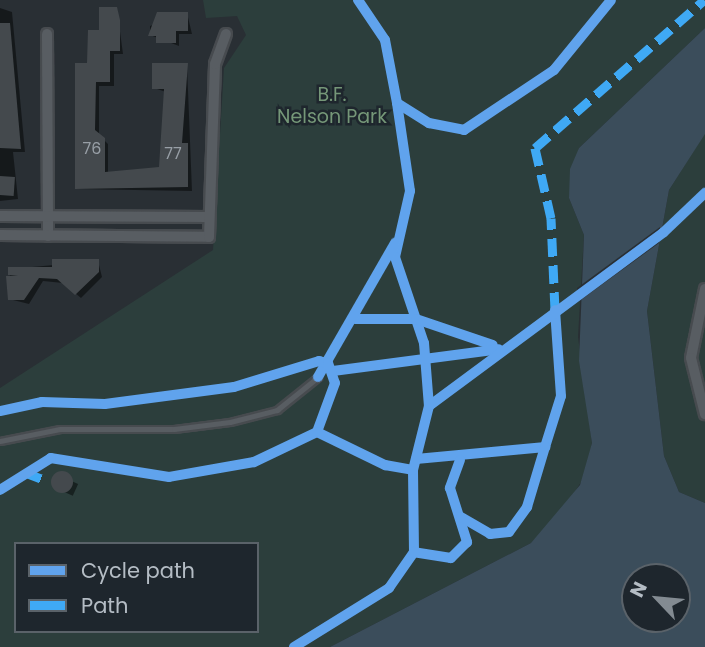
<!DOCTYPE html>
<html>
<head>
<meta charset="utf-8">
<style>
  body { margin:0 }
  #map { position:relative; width:705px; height:647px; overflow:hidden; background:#292f34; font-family:Poppins,sans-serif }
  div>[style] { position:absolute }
  .green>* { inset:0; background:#2c3e3c }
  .water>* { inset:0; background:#3b4d5b }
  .pier>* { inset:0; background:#292f34 }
  .shadow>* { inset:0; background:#0007; transform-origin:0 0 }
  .building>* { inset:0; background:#44494d; transform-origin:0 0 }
  .round { border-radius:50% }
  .roads { filter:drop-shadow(2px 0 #474b4f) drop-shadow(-2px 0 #474b4f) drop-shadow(0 2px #474b4f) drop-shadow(0 -2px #474b4f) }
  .service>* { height:5px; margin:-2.5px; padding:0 2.5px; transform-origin:2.5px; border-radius:2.5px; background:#585d62 }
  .minor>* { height:10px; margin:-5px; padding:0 5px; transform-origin:5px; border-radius:5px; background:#585d62 }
  .quiet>* { height:9px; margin-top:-4.5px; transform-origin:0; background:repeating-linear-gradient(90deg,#3fa9f5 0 18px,transparent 0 27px) }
  .cycleway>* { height:10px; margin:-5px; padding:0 5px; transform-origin:5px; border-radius:5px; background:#60a3ed }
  span { translate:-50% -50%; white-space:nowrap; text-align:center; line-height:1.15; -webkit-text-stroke:5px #1e262d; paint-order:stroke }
  .number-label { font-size:16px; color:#989fa6 }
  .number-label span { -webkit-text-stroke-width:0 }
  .park-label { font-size:19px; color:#759778 }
  .legend { position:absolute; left:14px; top:542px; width:245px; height:91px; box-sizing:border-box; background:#1e262d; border:2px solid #5a6269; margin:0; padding:9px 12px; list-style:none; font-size:21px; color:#b4bcc4 }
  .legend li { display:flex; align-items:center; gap:14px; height:35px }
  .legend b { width:35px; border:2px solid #5a6269 }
  .north { position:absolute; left:621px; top:563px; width:70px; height:70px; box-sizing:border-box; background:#1e262d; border:2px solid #5a6269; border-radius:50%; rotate:296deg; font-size:19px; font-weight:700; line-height:28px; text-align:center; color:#b4bcc4 }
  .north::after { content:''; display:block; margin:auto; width:24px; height:32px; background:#838b92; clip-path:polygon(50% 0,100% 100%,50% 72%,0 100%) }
</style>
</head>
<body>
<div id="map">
  <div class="green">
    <div style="clip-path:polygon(evenodd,203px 0,705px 0,705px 28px,579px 148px,569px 198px,584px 235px,578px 337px,592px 443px,587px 473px,557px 519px,531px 543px,330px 647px,0 647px,0 388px,213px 250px,224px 68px,246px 35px,237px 16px,206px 18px,203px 0,16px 544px,257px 544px,257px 631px,16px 631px,16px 544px)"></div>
    <div style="clip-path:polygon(705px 133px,705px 503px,679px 492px,664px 456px,647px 311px,669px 190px)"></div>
  </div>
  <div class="water">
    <div style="clip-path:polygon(evenodd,705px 28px,705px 134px,669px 190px,647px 311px,664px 456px,679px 492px,705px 503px,705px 647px,330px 647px,531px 543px,580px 485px,592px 443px,579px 361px,584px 235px,569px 198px,570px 169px,579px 148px,705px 28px,635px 577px,677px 577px,677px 619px,635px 619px,635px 577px)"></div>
  </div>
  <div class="pier">
    <div style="clip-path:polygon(660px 227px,659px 243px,578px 302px,577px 288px)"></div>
  </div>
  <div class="shadow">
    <div style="clip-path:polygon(0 8px,12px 12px,25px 152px,13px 152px,18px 199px,0 201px)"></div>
    <div style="clip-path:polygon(117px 9px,123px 54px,114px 54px,114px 86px,99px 86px,99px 135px,108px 144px,108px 173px,161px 169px,166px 92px,154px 88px,187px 65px,192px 191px,77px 189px,89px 65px)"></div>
    <div style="clip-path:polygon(187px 13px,192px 34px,179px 34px,179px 46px,150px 35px,150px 26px)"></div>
    <div style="clip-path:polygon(98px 261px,102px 277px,81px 298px,63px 283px,43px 281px,29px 304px,9px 299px,10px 269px)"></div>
    <div style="left:58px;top:475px;width:22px;height:13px;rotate:24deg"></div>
  </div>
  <div class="building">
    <div style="clip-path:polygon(99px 7px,117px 7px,120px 20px,120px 51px,110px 51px,110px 82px,96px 82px,95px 130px,105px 138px,105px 172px,159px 167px,164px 89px,152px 89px,152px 63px,188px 63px,182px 143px,188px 143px,188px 187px,75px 189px,75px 63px,87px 63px,88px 30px,99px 30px)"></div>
    <div style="clip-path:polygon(157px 12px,188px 12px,188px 31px,176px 31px,176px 43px,156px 43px,156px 36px,148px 36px)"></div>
    <div style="clip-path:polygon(0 23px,10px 23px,21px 149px,0 148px)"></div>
    <div style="left:0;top:176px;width:15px;height:19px;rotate:4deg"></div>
    <div style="clip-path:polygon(52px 259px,99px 259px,99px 272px,75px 295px,57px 279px,39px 278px,24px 300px,8px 300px,6px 276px,18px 276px,8px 275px,8px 267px,52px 267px)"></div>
    <div class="round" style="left:51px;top:471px;width:22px;height:22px"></div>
  </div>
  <div class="roads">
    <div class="service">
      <div style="left:0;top:441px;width:61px;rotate:-11.3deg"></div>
      <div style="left:60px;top:429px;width:114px"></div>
      <div style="left:174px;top:429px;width:56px;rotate:-7.1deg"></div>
      <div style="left:230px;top:422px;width:49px;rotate:-14.3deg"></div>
      <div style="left:277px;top:410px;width:53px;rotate:-38.8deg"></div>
    </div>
    <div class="minor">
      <div style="left:47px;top:34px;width:202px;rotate:89.7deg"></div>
      <div style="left:0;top:216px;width:209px;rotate:0.3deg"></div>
      <div style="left:0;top:235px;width:209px;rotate:0.5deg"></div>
      <div style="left:209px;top:237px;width:173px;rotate:-88deg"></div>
      <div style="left:215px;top:64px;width:32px;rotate:-70deg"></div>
      <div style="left:705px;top:289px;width:70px;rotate:101.5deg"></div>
      <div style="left:691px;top:358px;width:58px;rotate:76deg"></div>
    </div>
  </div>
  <div class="quiet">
    <div style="left:555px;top:310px;width:92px;rotate:-92.5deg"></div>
    <div style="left:551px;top:218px;width:72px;rotate:-102.9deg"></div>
    <div style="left:535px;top:148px;width:225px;rotate:-41.2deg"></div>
    <div style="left:24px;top:472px;width:26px;rotate:21deg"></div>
  </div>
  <div class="cycleway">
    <div style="left:358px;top:0;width:48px;rotate:56deg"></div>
    <div style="left:385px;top:40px;width:64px;rotate:79.2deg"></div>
    <div style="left:397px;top:103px;width:89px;rotate:81.6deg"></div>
    <div style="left:410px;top:191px;width:68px;rotate:102.8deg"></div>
    <div style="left:395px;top:257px;width:91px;rotate:71.4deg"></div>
    <div style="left:424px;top:343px;width:63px;rotate:85.5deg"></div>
    <div style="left:397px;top:103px;width:38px;rotate:32deg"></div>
    <div style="left:429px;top:123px;width:36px;rotate:11deg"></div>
    <div style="left:464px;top:130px;width:108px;rotate:-33.7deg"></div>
    <div style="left:554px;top:70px;width:90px;rotate:-50.8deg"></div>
    <div style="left:355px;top:319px;width:61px"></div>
    <div style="left:416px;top:319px;width:81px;rotate:18.7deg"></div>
    <div style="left:333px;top:371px;width:167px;rotate:-7.5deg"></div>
    <div style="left:318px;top:377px;width:155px;rotate:-60.1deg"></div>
    <div style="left:0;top:411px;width:43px;rotate:-12.1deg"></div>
    <div style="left:42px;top:402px;width:63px;rotate:1.8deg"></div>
    <div style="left:105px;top:404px;width:130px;rotate:-7.5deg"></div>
    <div style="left:234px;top:387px;width:89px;rotate:-17deg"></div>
    <div style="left:319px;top:361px;width:9px;rotate:13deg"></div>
    <div style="left:328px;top:363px;width:21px;rotate:71deg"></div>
    <div style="left:335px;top:383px;width:52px;rotate:110.2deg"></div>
    <div style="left:317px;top:432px;width:70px;rotate:154.5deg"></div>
    <div style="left:254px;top:462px;width:86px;rotate:170deg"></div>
    <div style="left:169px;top:477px;width:120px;rotate:-170.9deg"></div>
    <div style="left:51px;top:458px;width:60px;rotate:147.9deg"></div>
    <div style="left:317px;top:432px;width:76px;rotate:25.9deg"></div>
    <div style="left:385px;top:465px;width:28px;rotate:10deg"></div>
    <div style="left:416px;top:459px;width:130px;rotate:-5.3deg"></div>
    <div style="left:545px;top:447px;width:53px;rotate:-72.6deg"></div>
    <div style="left:561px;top:396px;width:86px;rotate:-94deg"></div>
    <div style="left:460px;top:460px;width:30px;rotate:110deg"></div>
    <div style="left:450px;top:488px;width:57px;rotate:72.5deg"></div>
    <div style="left:467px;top:542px;width:23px;rotate:135deg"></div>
    <div style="left:451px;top:558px;width:37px;rotate:-171deg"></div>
    <div style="left:414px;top:552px;width:82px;rotate:-90.7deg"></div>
    <div style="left:413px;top:470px;width:66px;rotate:-76deg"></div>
    <div style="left:429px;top:406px;width:292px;rotate:-36.5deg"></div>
    <div style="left:664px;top:232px;width:57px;rotate:-43.6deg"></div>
    <div style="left:461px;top:517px;width:34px;rotate:30deg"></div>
    <div style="left:490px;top:534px;width:19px;rotate:-6deg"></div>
    <div style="left:509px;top:532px;width:31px;rotate:-54deg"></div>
    <div style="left:527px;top:507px;width:63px;rotate:-73.3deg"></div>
    <div style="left:294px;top:647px;width:112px;rotate:-31.8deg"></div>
    <div style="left:389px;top:588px;width:44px;rotate:-55.2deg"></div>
  </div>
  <div class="number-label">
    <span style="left:92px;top:149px">76</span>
    <span style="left:173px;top:154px">77</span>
  </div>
  <div class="park-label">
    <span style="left:332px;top:106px">B.F.<br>Nelson Park</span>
  </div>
  <ul class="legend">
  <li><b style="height:9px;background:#60a3ed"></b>Cycle path</li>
  <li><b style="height:9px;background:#3fa9f5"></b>Path</li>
  </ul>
  <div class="north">N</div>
</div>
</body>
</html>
